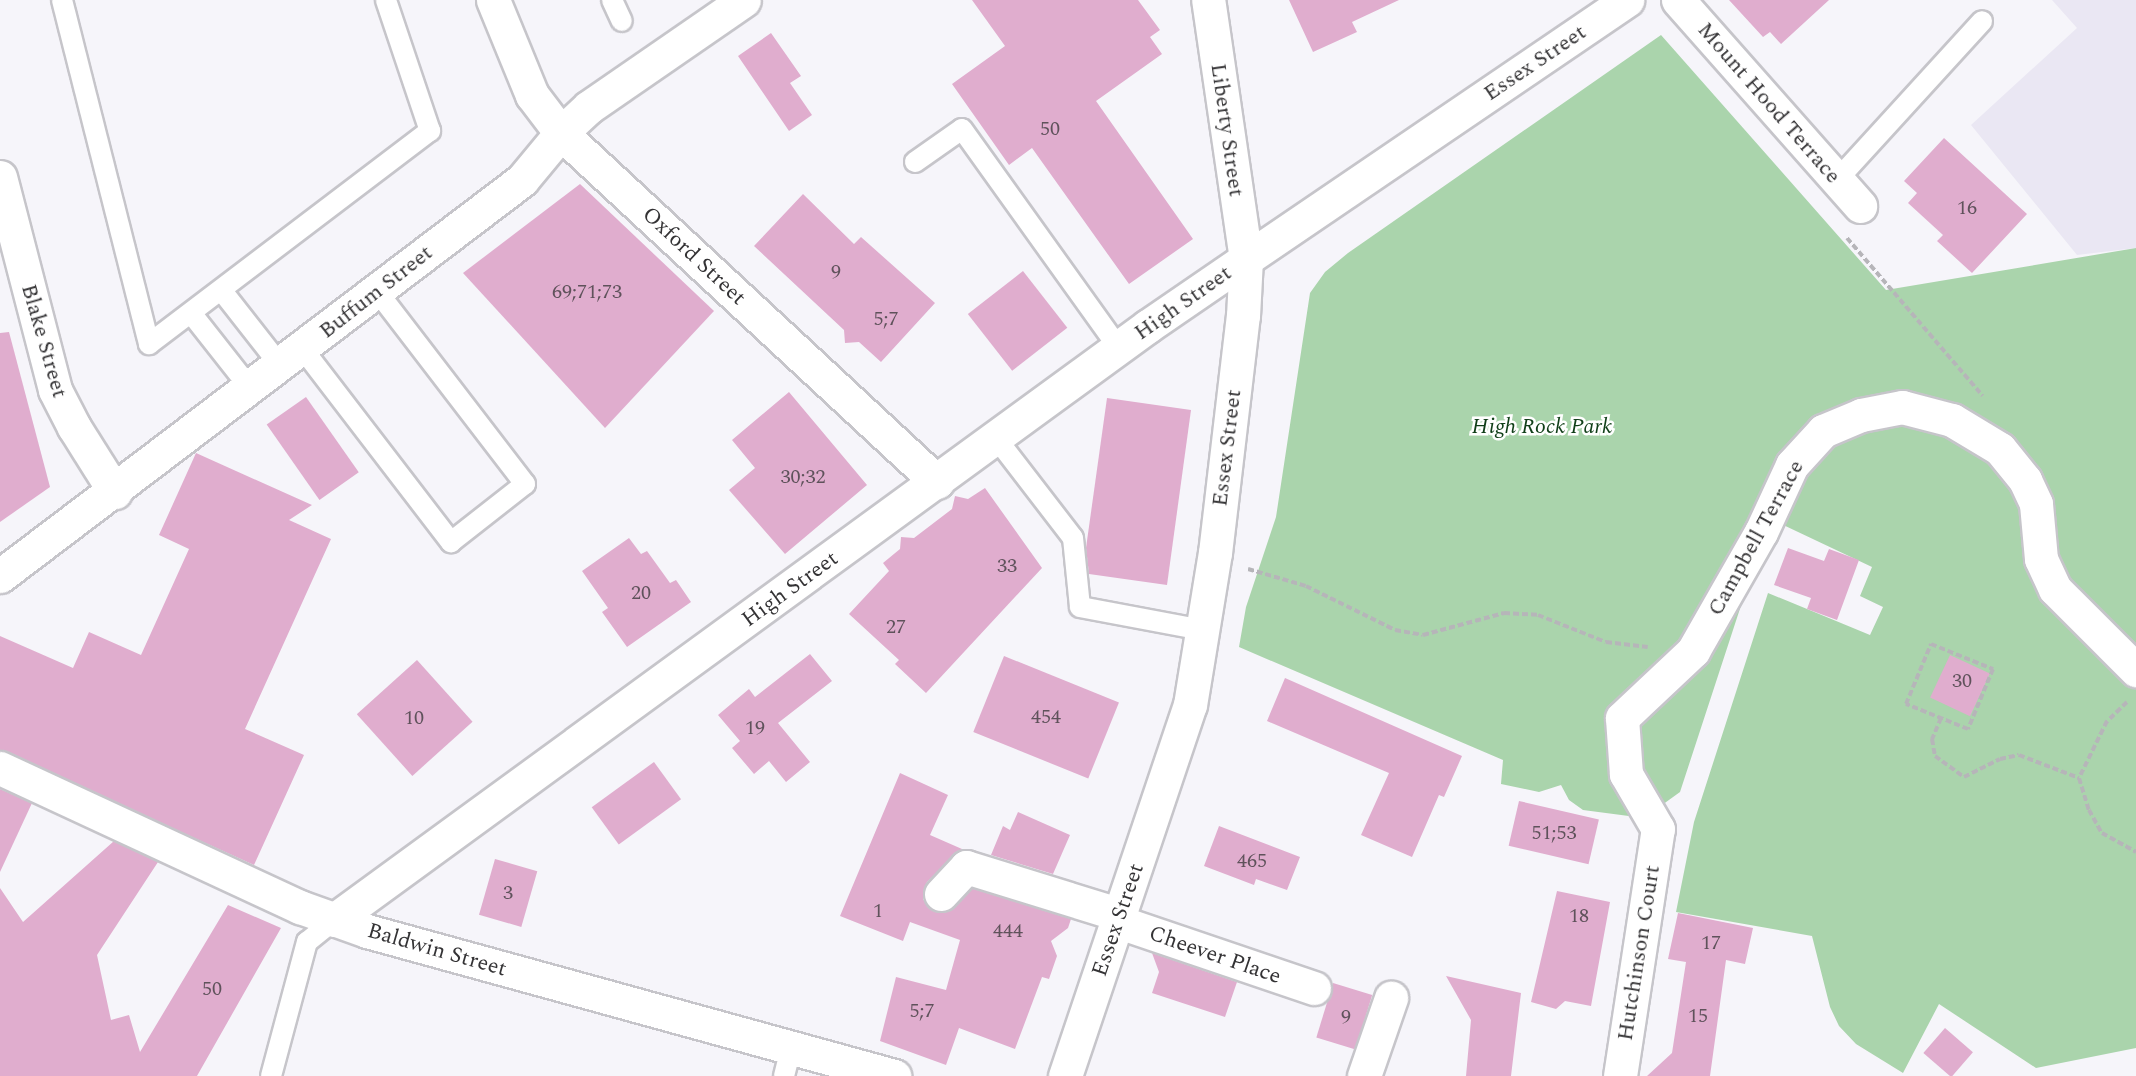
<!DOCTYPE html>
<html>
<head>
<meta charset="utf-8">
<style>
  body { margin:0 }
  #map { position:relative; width:2136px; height:1076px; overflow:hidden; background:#f6f5fa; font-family:Spectral,serif }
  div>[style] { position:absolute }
  .built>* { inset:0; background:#eae7f3 }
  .green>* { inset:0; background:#aad4ac }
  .building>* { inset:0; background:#e0adce; transform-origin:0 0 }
  .path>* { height:4px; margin-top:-2px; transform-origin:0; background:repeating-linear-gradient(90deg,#b6b5b9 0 6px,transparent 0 9px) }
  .roads { filter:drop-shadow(2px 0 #c6c5ca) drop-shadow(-2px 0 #c6c5ca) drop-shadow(0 2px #c6c5ca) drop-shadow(0 -2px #c6c5ca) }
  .service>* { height:20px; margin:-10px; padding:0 10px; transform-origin:10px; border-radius:10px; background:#fff }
  .minor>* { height:33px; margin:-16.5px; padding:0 16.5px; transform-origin:16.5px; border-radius:16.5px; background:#fff }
  .secondary>* { height:33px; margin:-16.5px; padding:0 16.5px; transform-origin:16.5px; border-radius:16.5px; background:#fff }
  span { translate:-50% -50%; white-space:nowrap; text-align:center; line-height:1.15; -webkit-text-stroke:5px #fff; paint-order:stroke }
  .number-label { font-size:20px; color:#5f525b }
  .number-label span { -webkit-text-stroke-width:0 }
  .street-label { font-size:22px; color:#343335 }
  .park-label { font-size:22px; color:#103f18; font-style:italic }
</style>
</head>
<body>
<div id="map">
  <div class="built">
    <div style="clip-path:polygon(2052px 0,2136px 0,2136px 248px,2077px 255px,1971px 125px,2077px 28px)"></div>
  </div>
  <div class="green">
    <div style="clip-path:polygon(1661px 35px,1886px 290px,2136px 248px,2136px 1048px,2036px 1068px,1939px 1004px,1903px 1073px,1856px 1044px,1839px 1026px,1830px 1007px,1812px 936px,1676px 912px,1694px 822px,1768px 593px,1870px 635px,1883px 607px,1860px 596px,1872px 567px,1777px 522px,1750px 578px,1680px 792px,1644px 818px,1583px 810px,1569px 800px,1561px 785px,1539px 792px,1501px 784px,1503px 760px,1239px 647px,1246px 607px,1276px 517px,1310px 293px,1325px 272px,1348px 253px)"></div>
  </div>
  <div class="building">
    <div style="clip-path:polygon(972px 0,1138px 0,1160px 30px,1150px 37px,1162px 54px,1096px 101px,1193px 239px,1129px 284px,1032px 148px,1009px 165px,952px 84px,1005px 46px)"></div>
    <div style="clip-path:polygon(1289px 0,1399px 0,1352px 22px,1357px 32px,1313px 52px)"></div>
    <div style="clip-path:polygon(1729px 0,1829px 0,1781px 44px,1770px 32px,1763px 37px)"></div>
    <div style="clip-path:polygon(771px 33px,801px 76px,790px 83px,812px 115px,789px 131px,738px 56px)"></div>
    <div style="clip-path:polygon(1944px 138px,2027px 214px,1972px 273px,1937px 241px,1943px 235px,1908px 203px,1917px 193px,1904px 181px)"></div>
    <div style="clip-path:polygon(580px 184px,714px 311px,605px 428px,463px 273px)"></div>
    <div style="clip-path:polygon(803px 194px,854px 244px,861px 237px,935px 303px,881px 362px,859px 342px,845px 343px,844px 330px,754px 246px)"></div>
    <div style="left:1023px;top:271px;width:72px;height:70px;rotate:52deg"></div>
    <div style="clip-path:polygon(9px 332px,50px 487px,0 522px,0 333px)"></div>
    <div style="clip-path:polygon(789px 392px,867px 485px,785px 554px,729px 490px,755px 468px,732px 440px)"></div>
    <div style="left:306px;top:397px;width:92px;height:48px;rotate:55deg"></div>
    <div style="clip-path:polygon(1107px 398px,1191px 410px,1167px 585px,1089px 574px,1086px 548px)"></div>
    <div style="clip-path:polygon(196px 453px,312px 505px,289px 520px,331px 539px,245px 729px,304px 755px,254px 865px,0 750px,0 636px,73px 668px,89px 632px,141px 655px,189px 549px,159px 535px)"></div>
    <div style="clip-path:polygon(985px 488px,1042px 568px,926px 693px,895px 664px,899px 660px,849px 614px,889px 571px,883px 563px,900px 549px,901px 537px,914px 538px,952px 509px,955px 496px,968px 499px)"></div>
    <div style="clip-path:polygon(629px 538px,641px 554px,647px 551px,670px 583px,676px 580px,691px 602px,627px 647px,602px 612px,608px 608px,582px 571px)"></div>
    <div style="clip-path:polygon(1788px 548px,1824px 561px,1829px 549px,1859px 560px,1837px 620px,1807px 609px,1811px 598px,1774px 585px)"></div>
    <div style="clip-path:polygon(810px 654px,832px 681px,778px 723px,810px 762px,786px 782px,769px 761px,754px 774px,732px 748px,740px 741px,718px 715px,749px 689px,755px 697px)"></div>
    <div style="left:1950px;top:655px;width:44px;height:47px;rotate:25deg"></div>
    <div style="left:1004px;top:656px;width:124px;height:82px;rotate:22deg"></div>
    <div style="left:417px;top:660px;width:83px;height:81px;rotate:48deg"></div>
    <div style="clip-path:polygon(1285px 678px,1462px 756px,1444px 797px,1439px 795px,1412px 857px,1361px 835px,1389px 773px,1267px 721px)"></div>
    <div style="left:654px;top:762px;width:46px;height:77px;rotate:54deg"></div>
    <div style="clip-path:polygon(900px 773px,948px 795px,930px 835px,962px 849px,927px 882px,923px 899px,929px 908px,947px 912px,972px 888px,1071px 919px,1068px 928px,1051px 941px,1057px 956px,1049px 979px,1042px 977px,1015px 1049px,959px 1028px,946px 1065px,880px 1041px,896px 977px,946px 990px,960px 940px,910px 922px,903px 941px,840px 916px)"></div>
    <div style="clip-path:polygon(0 789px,32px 803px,0 872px)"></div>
    <div style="left:1519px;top:801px;width:82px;height:46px;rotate:13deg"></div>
    <div style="clip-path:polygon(1018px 812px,1070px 835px,1053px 874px,991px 855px,1003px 826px,1010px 830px)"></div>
    <div style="clip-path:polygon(1219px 826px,1300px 857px,1287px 890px,1256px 879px,1254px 885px,1204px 866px)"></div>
    <div style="clip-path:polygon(114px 841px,158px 862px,97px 955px,111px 1020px,129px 1015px,140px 1052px,228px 905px,281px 928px,197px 1076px,0 1076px,0 888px,23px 922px)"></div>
    <div style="left:495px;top:859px;width:44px;height:58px;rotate:16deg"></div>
    <div style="clip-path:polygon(1557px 891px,1610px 902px,1591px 1006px,1565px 1001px,1556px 1009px,1531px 1002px)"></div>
    <div style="clip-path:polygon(1678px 913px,1753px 928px,1745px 964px,1726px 960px,1710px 1076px,1647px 1076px,1672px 1053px,1686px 962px,1668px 959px)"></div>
    <div style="clip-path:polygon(1152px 953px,1237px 982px,1225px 1017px,1152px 993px,1159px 972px)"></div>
    <div style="clip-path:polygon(1446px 976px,1521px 993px,1511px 1076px,1466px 1076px,1471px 1020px)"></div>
    <div style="left:1333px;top:983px;width:41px;height:57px;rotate:17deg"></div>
    <div style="left:1945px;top:1028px;width:37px;height:33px;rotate:41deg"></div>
  </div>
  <div class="path">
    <div style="left:1847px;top:238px;width:208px;rotate:49.3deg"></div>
    <div style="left:1248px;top:569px;width:60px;rotate:16.3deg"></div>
    <div style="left:1306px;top:586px;width:99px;rotate:26.3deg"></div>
    <div style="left:1395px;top:630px;width:28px;rotate:10deg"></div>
    <div style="left:1423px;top:635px;width:84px;rotate:-15.2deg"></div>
    <div style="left:1504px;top:613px;width:34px;rotate:3deg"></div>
    <div style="left:1538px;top:615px;width:73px;rotate:21.7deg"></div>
    <div style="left:1606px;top:642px;width:42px;rotate:6.8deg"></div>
    <div style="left:1931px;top:644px;width:67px;rotate:22deg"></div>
    <div style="left:1993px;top:669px;width:65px;rotate:112.6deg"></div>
    <div style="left:1968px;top:729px;width:67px;rotate:-158deg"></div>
    <div style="left:1906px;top:704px;width:65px;rotate:-67.4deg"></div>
    <div style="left:2127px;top:702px;width:28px;rotate:136deg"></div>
    <div style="left:2107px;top:721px;width:64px;rotate:116.2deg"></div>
    <div style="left:2079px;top:778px;width:34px;rotate:73deg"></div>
    <div style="left:2089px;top:810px;width:26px;rotate:61deg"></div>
    <div style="left:2102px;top:833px;width:39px;rotate:29deg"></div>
    <div style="left:1941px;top:718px;width:23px;rotate:113deg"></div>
    <div style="left:1932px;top:739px;width:17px;rotate:80deg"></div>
    <div style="left:1935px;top:756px;width:36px;rotate:36deg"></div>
    <div style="left:1964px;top:777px;width:40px;rotate:-26.6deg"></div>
    <div style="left:2000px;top:759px;width:19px;rotate:-12deg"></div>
    <div style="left:2019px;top:755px;width:64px;rotate:21deg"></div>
  </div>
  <div class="roads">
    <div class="service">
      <div style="left:62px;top:0;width:355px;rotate:75.8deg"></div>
      <div style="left:149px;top:344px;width:353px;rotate:-37.2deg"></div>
      <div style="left:430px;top:131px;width:138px;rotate:-108.6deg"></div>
      <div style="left:612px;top:0;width:23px;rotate:65deg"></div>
      <div style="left:915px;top:162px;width:57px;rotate:-35.1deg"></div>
      <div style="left:962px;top:129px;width:269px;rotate:54.4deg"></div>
      <div style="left:1837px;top:180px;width:215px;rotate:-47.6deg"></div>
      <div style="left:222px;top:291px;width:94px;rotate:51.9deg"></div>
      <div style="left:191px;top:313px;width:95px;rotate:51.8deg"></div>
      <div style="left:302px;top:348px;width:245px;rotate:52.5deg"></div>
      <div style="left:451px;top:542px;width:94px;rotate:-38.1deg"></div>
      <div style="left:525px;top:484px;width:243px;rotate:-127.5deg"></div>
      <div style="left:996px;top:438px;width:126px;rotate:52.4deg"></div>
      <div style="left:1073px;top:538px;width:69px;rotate:84.2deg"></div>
      <div style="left:1080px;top:607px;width:125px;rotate:10.6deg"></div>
      <div style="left:271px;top:1076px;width:139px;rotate:-75deg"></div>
      <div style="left:307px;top:942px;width:35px;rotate:-39deg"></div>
      <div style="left:784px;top:1076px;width:29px;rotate:-76deg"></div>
    </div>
    <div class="minor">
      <div style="left:1678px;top:0;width:275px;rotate:48.5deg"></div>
      <div style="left:561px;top:133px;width:513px;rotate:42.87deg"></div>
      <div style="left:0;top:177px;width:220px;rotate:75.5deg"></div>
      <div style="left:55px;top:390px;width:42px;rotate:62.8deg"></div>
      <div style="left:74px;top:427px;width:77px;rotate:57.8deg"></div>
      <div style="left:941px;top:894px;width:37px;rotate:-47deg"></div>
      <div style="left:966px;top:867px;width:159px;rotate:17.2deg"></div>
      <div style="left:334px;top:920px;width:1008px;rotate:-36.12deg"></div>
      <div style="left:1148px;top:326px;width:119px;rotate:-34.4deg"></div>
      <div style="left:1116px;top:921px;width:209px;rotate:18.7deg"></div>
      <div style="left:1364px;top:1076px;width:83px;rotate:-70.9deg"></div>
      <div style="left:1620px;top:1076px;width:250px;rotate:-81.3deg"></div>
      <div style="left:1658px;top:829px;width:64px;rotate:-120.2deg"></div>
      <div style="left:1626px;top:774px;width:56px;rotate:-94.1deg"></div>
      <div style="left:1622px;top:718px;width:98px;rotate:-43.3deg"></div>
      <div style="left:1693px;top:651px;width:137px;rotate:-60.3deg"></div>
      <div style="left:1761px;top:532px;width:74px;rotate:-65.2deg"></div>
      <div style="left:1792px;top:465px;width:46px;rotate:-47.6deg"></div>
      <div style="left:1823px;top:431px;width:41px;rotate:-22.8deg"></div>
      <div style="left:1861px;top:415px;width:42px;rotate:-11deg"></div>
      <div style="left:1902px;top:407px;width:52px;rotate:14.6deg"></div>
      <div style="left:1952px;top:420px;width:56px;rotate:31.1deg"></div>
      <div style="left:2000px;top:449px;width:40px;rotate:51deg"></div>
      <div style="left:2025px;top:480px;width:26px;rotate:65deg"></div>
      <div style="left:2036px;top:504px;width:55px;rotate:84.8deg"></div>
      <div style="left:2041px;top:559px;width:33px;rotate:65deg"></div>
      <div style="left:2055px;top:589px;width:115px;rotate:45deg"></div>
    </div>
    <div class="secondary">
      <div style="left:493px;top:0;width:103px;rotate:67.7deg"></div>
      <div style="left:532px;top:95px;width:48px;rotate:52.7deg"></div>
      <div style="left:1246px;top:259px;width:461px;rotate:-34.2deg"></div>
      <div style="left:0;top:576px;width:655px;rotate:-37.18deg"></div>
      <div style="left:522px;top:180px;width:61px;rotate:-50.3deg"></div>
      <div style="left:561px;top:133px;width:38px;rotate:-43deg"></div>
      <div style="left:589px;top:107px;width:188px;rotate:-34.6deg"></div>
      <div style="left:0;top:768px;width:331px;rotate:24.9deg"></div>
      <div style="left:300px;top:907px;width:71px;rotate:19.7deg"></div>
      <div style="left:367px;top:931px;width:547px;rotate:15.38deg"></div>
      <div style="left:1065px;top:1076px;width:391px;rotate:-71.4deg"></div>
      <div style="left:1190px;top:705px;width:154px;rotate:-80.7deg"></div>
      <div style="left:1215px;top:553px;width:239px;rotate:-83.3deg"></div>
      <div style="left:1243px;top:316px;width:57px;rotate:-87deg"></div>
      <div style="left:1246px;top:259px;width:262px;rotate:-98.3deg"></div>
    </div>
  </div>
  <div class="number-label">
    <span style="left:1050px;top:129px">50</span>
    <span style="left:1967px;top:208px">16</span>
    <span style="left:836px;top:272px">9</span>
    <span style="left:587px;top:292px">69;71;73</span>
    <span style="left:886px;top:319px">5;7</span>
    <span style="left:803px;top:477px">30;32</span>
    <span style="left:1007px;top:566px">33</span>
    <span style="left:641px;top:593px">20</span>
    <span style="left:896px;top:627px">27</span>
    <span style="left:1962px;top:681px">30</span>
    <span style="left:1046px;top:717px">454</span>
    <span style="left:414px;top:718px">10</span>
    <span style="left:755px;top:728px">19</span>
    <span style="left:1554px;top:833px">51;53</span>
    <span style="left:1252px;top:861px">465</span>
    <span style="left:508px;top:893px">3</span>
    <span style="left:878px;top:911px">1</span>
    <span style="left:1579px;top:916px">18</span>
    <span style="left:1008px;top:931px">444</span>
    <span style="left:1711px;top:943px">17</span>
    <span style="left:212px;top:989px">50</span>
    <span style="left:922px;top:1011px">5;7</span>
    <span style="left:1698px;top:1016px">15</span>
    <span style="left:1346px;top:1017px">9</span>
  </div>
  <div class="street-label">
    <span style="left:1535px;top:63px;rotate:-34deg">Essex Street</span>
    <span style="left:1769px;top:103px;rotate:49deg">Mount Hood Terrace</span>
    <span style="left:1227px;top:130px;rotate:82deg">Liberty Street</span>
    <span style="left:694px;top:256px;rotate:43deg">Oxford Street</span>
    <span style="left:376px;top:292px;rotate:-38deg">Buffum Street</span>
    <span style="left:1183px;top:303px;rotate:-35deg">High Street</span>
    <span style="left:44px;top:341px;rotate:74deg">Blake Street</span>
    <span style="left:1227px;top:448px;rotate:-83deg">Essex Street</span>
    <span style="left:1756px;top:538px;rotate:-61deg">Campbell Terrace</span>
    <span style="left:790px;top:589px;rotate:-36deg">High Street</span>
    <span style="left:1118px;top:920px;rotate:-71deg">Essex Street</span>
    <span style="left:437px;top:950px;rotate:16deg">Baldwin Street</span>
    <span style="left:1639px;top:953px;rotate:-81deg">Hutchinson Court</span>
    <span style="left:1215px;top:955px;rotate:19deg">Cheever Place</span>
  </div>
  <div class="park-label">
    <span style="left:1542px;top:427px">High Rock Park</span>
  </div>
</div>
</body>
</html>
